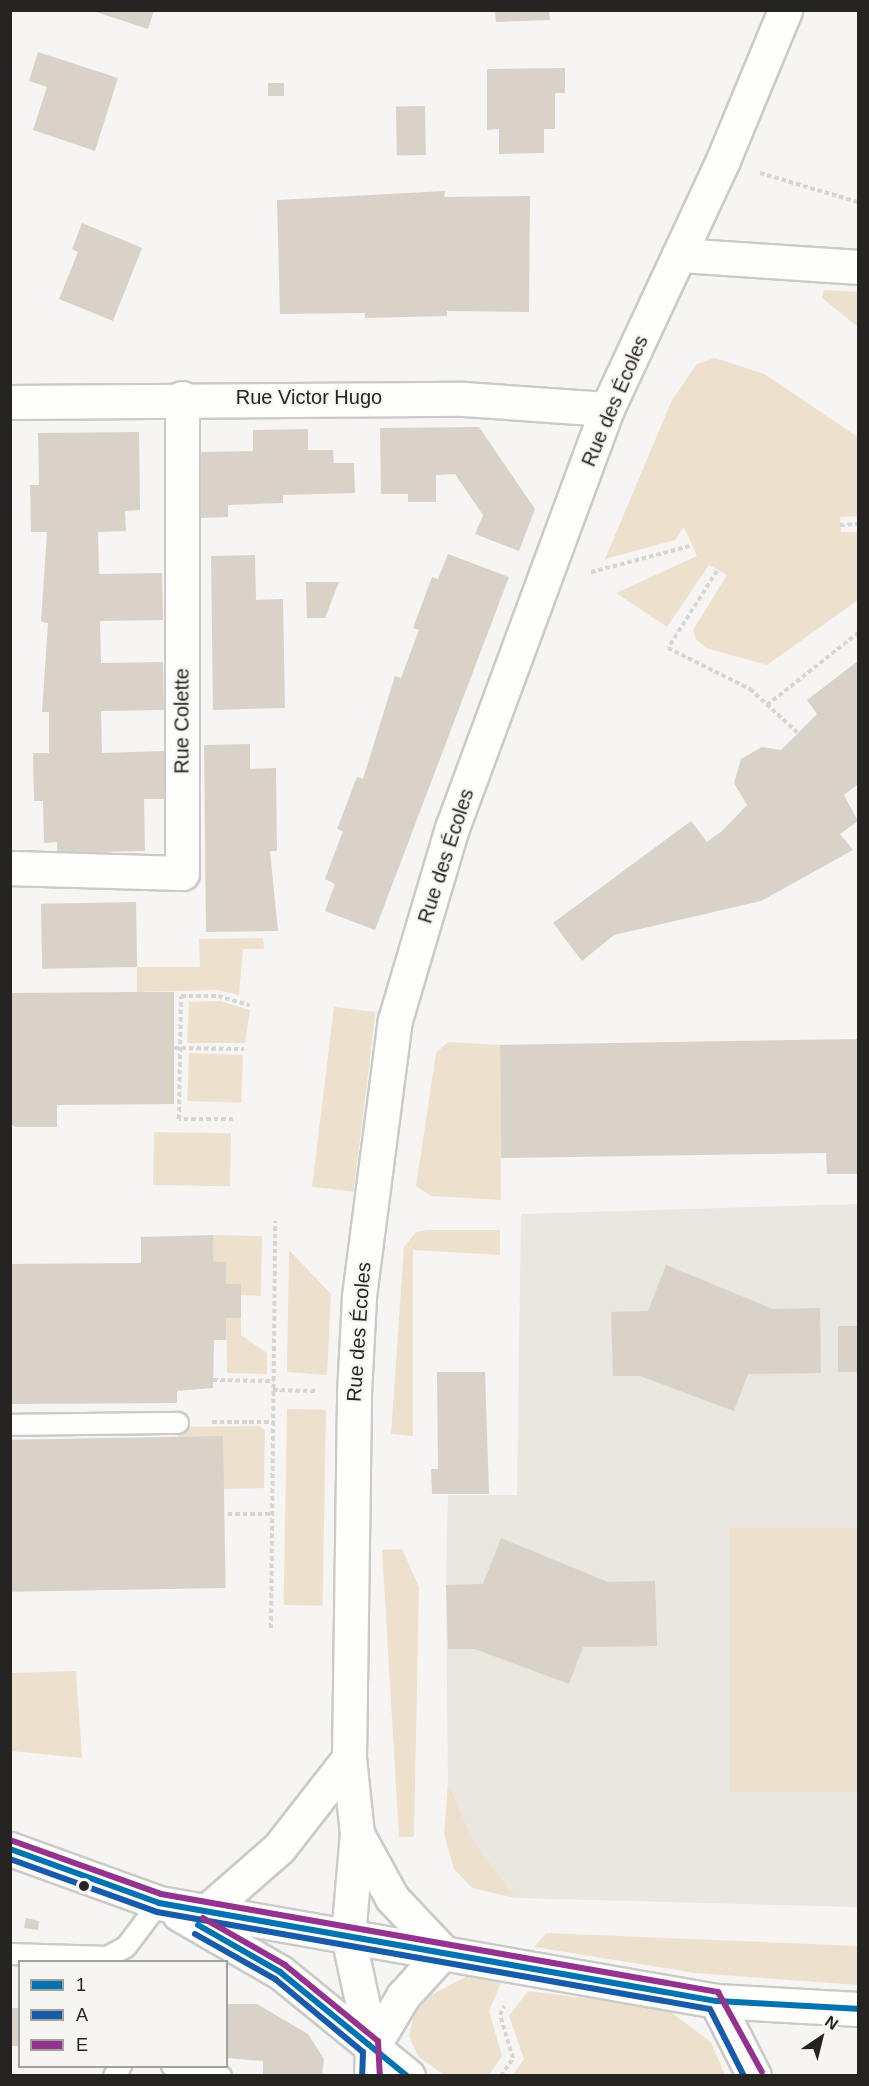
<!DOCTYPE html>
<html>
<head>
<meta charset="utf-8">
<style>
  body { margin:0 }
  #map { position:relative; width:869px; height:2086px; overflow:hidden; background:#f6f5f3; font-family:Arial,sans-serif }
  div>[style] { position:absolute }
  .built>* { inset:0; background:#eae6e0 }
  .green>* { inset:0; background:#ede1ce; transform-origin:0 0 }
  .building>* { inset:0; background:#d8d2c8; transform-origin:0 0 }
  .path>* { height:4px; margin-top:-2px; transform-origin:0; background:repeating-linear-gradient(90deg,#d5d5d4 0 4.5px,transparent 0 7.5px) }
  .roads { filter:drop-shadow(2px 0 #cacac8) drop-shadow(-2px 0 #cacac8) drop-shadow(0 2px #cacac8) drop-shadow(0 -2px #cacac8) }
  .service>* { height:20px; margin:-10px; padding:0 10px; transform-origin:10px; border-radius:10px; background:#fefefd }
  .minor>* { height:33px; margin:-16.5px; padding:0 16.5px; transform-origin:16.5px; border-radius:16.5px; background:#fefefd }
  .tertiary>* { height:33px; margin:-16.5px; padding:0 16.5px; transform-origin:16.5px; border-radius:16.5px; background:#fefefd }
  .bus-1>* { height:6px; margin:-3px; padding:0 3px; transform-origin:3px; border-radius:3px; background:#0173b2 }
  .bus-2>* { height:6px; margin:-3px; padding:0 3px; transform-origin:3px; border-radius:3px; background:#175bab }
  .bus-3>* { height:6px; margin:-3px; padding:0 3px; transform-origin:3px; border-radius:3px; background:#93338f }
  .dots>* { width:16px; height:16px; translate:-50% -50%; box-sizing:border-box; border:3px solid #f7f5f2; border-radius:50% }
  span { translate:-50% -50%; white-space:nowrap; text-align:center; line-height:1.15; -webkit-text-stroke:4.5px #f7f5f2; paint-order:stroke }
  .street-label { font-size:20px; color:#252423 }
  .frame { position:absolute; inset:0; border:12px solid #252423; pointer-events:none }
  .legend { position:absolute; left:18px; top:1960px; width:210px; height:108px; box-sizing:border-box; background:#f7f5f2; border:2px solid #a3a19f; margin:0; padding:8px 10px; list-style:none; font-size:18px; color:#252423 }
  .legend li { display:flex; align-items:center; gap:12px; height:30px }
  .legend b { width:30px; border:2px solid #a3a19f }
  .north { position:absolute; left:791px; top:2008px; width:60px; height:60px; -webkit-text-stroke:4px #f7f5f2; paint-order:stroke; rotate:35deg; font-size:16px; font-weight:700; line-height:24px; text-align:center; color:#252423 }
  .north::after { content:''; display:block; margin:auto; width:21px; height:27px; background:#252423; clip-path:polygon(50% 0,100% 100%,50% 72%,0 100%) }
</style>
</head>
<body>
<div id="map">
  <div class="built">
    <div style="clip-path:polygon(858px 1204px,858px 1907px,516px 1898px,473px 1840px,448px 1783px,446px 1585px,448px 1495px,517px 1495px,521px 1214px)"></div>
  </div>
  <div class="green">
    <div style="clip-path:polygon(824px 290px,858px 292px,858px 327px,822px 298px)"></div>
    <div style="clip-path:polygon(715px 358px,764px 374px,858px 437px,858px 516px,840px 517px,841px 532px,858px 532px,858px 600px,767px 665px,706px 648px,696px 639px,693px 630px,727px 575px,709px 565px,667px 627px,616px 593px,697px 556px,684px 527px,675px 540px,605px 559px,672px 400px,697px 364px)"></div>
    <div style="clip-path:polygon(263px 938px,264px 949px,243px 949px,239px 995px,218px 990px,137px 992px,137px 967px,200px 967px,199px 939px)"></div>
    <div style="clip-path:polygon(220px 1001px,250px 1010px,245px 1043px,187px 1043px,189px 1002px)"></div>
    <div style="left:334px;top:1007px;width:42px;height:181px;rotate:7deg"></div>
    <div style="clip-path:polygon(448px 1042px,500px 1045px,501px 1200px,431px 1196px,416px 1186px,436px 1053px)"></div>
    <div style="left:189px;top:1053px;width:54px;height:48px;rotate:2deg"></div>
    <div style="left:154px;top:1132px;width:77px;height:53px;rotate:1deg"></div>
    <div style="clip-path:polygon(427px 1230px,500px 1230px,500px 1255px,413px 1250px,413px 1436px,391px 1434px,404px 1247px,416px 1232px)"></div>
    <div style="clip-path:polygon(213px 1235px,262px 1236px,261px 1296px,240px 1295px,240px 1284px,226px 1284px,226px 1262px,213px 1261px)"></div>
    <div style="clip-path:polygon(289px 1250px,331px 1294px,327px 1375px,287px 1372px)"></div>
    <div style="clip-path:polygon(226px 1318px,241px 1318px,241px 1335px,267px 1353px,267px 1374px,227px 1373px)"></div>
    <div style="left:287px;top:1409px;width:39px;height:196px;rotate:1deg"></div>
    <div style="clip-path:polygon(259px 1426px,265px 1430px,264px 1488px,223px 1489px,177px 1441px,178px 1427px)"></div>
    <div style="left:730px;top:1528px;width:128px;height:264px"></div>
    <div style="clip-path:polygon(402px 1549px,419px 1587px,414px 1837px,399px 1837px,382px 1550px)"></div>
    <div style="clip-path:polygon(76px 1671px,82px 1758px,11px 1751px,11px 1673px)"></div>
    <div style="clip-path:polygon(448px 1783px,473px 1840px,516px 1898px,472px 1888px,454px 1869px,444px 1834px)"></div>
    <div style="clip-path:polygon(546px 1933px,858px 1946px,858px 1985px,695px 1973px,534px 1947px)"></div>
    <div style="clip-path:polygon(467px 1976px,501px 1983px,489px 2011px,502px 2056px,489px 2075px,444px 2075px,418px 2056px,409px 2036px,414px 2014px,431px 1995px)"></div>
    <div style="clip-path:polygon(528px 1991px,665px 2008px,711px 2042px,725px 2075px,513px 2075px,524px 2059px,509px 2016px)"></div>
  </div>
  <div class="building">
    <div style="clip-path:polygon(90px 10px,154px 10px,148px 29px)"></div>
    <div style="clip-path:polygon(495px 10px,549px 10px,550px 20px,496px 22px)"></div>
    <div style="clip-path:polygon(38px 52px,118px 78px,95px 151px,33px 130px,47px 87px,29px 81px)"></div>
    <div style="clip-path:polygon(565px 68px,565px 93px,555px 93px,555px 129px,544px 129px,544px 153px,499px 154px,499px 129px,487px 130px,487px 69px)"></div>
    <div style="left:268px;top:83px;width:16px;height:13px"></div>
    <div style="left:425px;top:106px;width:49px;height:29px;rotate:89deg"></div>
    <div style="clip-path:polygon(445px 191px,444px 197px,530px 196px,529px 312px,447px 311px,447px 316px,365px 318px,365px 313px,280px 314px,277px 200px)"></div>
    <div style="clip-path:polygon(82px 223px,142px 248px,113px 321px,59px 299px,78px 252px,72px 249px)"></div>
    <div style="clip-path:polygon(479px 427px,535px 509px,519px 551px,475px 534px,483px 515px,455px 474px,436px 475px,436px 502px,408px 502px,408px 494px,381px 494px,380px 428px)"></div>
    <div style="clip-path:polygon(308px 429px,308px 450px,333px 450px,334px 463px,354px 463px,355px 493px,283px 495px,283px 503px,228px 505px,228px 517px,201px 518px,200px 452px,253px 451px,253px 430px)"></div>
    <div style="clip-path:polygon(139px 432px,140px 510px,125px 511px,126px 531px,98px 532px,99px 574px,162px 573px,163px 620px,100px 621px,101px 663px,163px 662px,164px 710px,101px 711px,102px 753px,164px 751px,165px 799px,144px 799px,145px 851px,57px 853px,57px 842px,44px 843px,43px 801px,34px 801px,33px 753px,49px 753px,49px 712px,42px 712px,48px 623px,41px 622px,47px 532px,31px 532px,30px 485px,39px 485px,38px 433px)"></div>
    <div style="clip-path:polygon(448px 554px,509px 577px,375px 930px,325px 911px,335px 884px,325px 879px,343px 831px,337px 829px,357px 777px,363px 779px,395px 676px,401px 678px,419px 630px,413px 628px,432px 577px,438px 579px)"></div>
    <div style="clip-path:polygon(255px 555px,256px 600px,283px 599px,285px 708px,213px 710px,211px 556px)"></div>
    <div style="clip-path:polygon(306px 582px,339px 582px,325px 618px,307px 618px)"></div>
    <div style="clip-path:polygon(858px 661px,858px 784px,844px 795px,858px 821px,840px 834px,853px 850px,761px 901px,614px 935px,582px 961px,553px 923px,691px 821px,707px 842px,722px 831px,747px 805px,734px 783px,741px 759px,762px 747px,781px 750px,817px 714px,807px 700px)"></div>
    <div style="clip-path:polygon(250px 744px,250px 769px,276px 768px,277px 851px,270px 851px,278px 931px,206px 932px,204px 745px)"></div>
    <div style="left:136px;top:902px;width:65px;height:95px;rotate:89deg"></div>
    <div style="clip-path:polygon(137px 992px,174px 992px,174px 1104px,57px 1105px,57px 1127px,15px 1127px,10px 1122px,10px 993px)"></div>
    <div style="clip-path:polygon(858px 1039px,858px 1174px,827px 1174px,826px 1153px,501px 1158px,500px 1045px)"></div>
    <div style="clip-path:polygon(213px 1235px,213px 1261px,226px 1262px,226px 1284px,241px 1284px,241px 1318px,226px 1318px,226px 1340px,214px 1340px,213px 1388px,177px 1391px,177px 1403px,10px 1404px,10px 1264px,141px 1263px,141px 1237px)"></div>
    <div style="clip-path:polygon(666px 1265px,773px 1309px,820px 1308px,821px 1373px,748px 1374px,734px 1411px,640px 1376px,613px 1376px,611px 1312px,648px 1311px)"></div>
    <div style="left:838px;top:1326px;width:20px;height:46px"></div>
    <div style="clip-path:polygon(437px 1372px,485px 1372px,489px 1494px,432px 1494px,431px 1469px,438px 1469px)"></div>
    <div style="left:223px;top:1436px;width:152px;height:214px;rotate:89deg"></div>
    <div style="clip-path:polygon(501px 1538px,608px 1582px,655px 1581px,657px 1646px,583px 1647px,569px 1684px,475px 1649px,448px 1649px,446px 1585px,483px 1584px)"></div>
    <div style="clip-path:polygon(26px 1918px,39px 1921px,38px 1930px,24px 1928px)"></div>
    <div style="clip-path:polygon(226px 2004px,257px 2004px,308px 2034px,324px 2059px,322px 2076px,263px 2076px,263px 2061px,226px 2058px)"></div>
    <div style="left:10px;top:2008px;width:10px;height:38px"></div>
  </div>
  <div class="path">
    <div style="left:760px;top:173px;width:102px;rotate:16.5deg"></div>
    <div style="left:840px;top:525px;width:18px;rotate:-3deg"></div>
    <div style="left:717px;top:571px;width:91px;rotate:122.5deg"></div>
    <div style="left:668px;top:648px;width:92px;rotate:26.6deg"></div>
    <div style="left:750px;top:689px;width:64px;rotate:42.5deg"></div>
    <div style="left:591px;top:572px;width:102px;rotate:-14.7deg"></div>
    <div style="left:767px;top:705px;width:116px;rotate:-38.4deg"></div>
    <div style="left:174px;top:1048px;width:70px;rotate:0.8deg"></div>
    <div style="left:233px;top:1119px;width:54px;rotate:180deg"></div>
    <div style="left:179px;top:1119px;width:123px;rotate:-89.1deg"></div>
    <div style="left:181px;top:996px;width:37px"></div>
    <div style="left:218px;top:996px;width:33px;rotate:16deg"></div>
    <div style="left:213px;top:1380px;width:61px;rotate:0.9deg"></div>
    <div style="left:273px;top:1390px;width:42px;rotate:1.4deg"></div>
    <div style="left:212px;top:1422px;width:61px"></div>
    <div style="left:228px;top:1514px;width:44px"></div>
    <div style="left:271px;top:1628px;width:407px;rotate:-89.4deg"></div>
    <div style="left:501px;top:2076px;width:22px;rotate:-56deg"></div>
    <div style="left:513px;top:2058px;width:45px;rotate:-106.8deg"></div>
    <div style="left:500px;top:2015px;width:10px;rotate:-66deg"></div>
  </div>
  <div class="roads">
    <div class="service">
      <div style="left:10px;top:1425px;width:168px;rotate:-0.7deg"></div>
      <div style="left:10px;top:1954px;width:97px;rotate:1.8deg"></div>
      <div style="left:107px;top:1957px;width:21px;rotate:-28deg"></div>
      <div style="left:126px;top:1947px;width:55px;rotate:-53.1deg"></div>
      <div style="left:172px;top:2066px;width:50px;rotate:11.5deg"></div>
      <div style="left:114px;top:2076px;width:12px;rotate:-55deg"></div>
    </div>
    <div class="minor">
      <div style="left:679px;top:255px;width:179px;rotate:3.8deg"></div>
      <div style="left:10px;top:402px;width:454px;rotate:-0.4deg"></div>
      <div style="left:464px;top:399px;width:143px;rotate:4deg"></div>
      <div style="left:10px;top:868px;width:172px;rotate:1.7deg"></div>
      <div style="left:182px;top:873px;width:475px;rotate:-90deg"></div>
      <div style="left:357px;top:1834px;width:73px;rotate:61.3deg"></div>
      <div style="left:392px;top:1898px;width:74px;rotate:46.6deg"></div>
      <div style="left:207px;top:1911px;width:96px;rotate:-41.2deg"></div>
      <div style="left:279px;top:1848px;width:114px;rotate:-52.1deg"></div>
      <div style="left:371px;top:2076px;width:28px;rotate:-88deg"></div>
      <div style="left:372px;top:2048px;width:115px;rotate:-102.1deg"></div>
      <div style="left:348px;top:1936px;width:102px;rotate:-85deg"></div>
      <div style="left:357px;top:1834px;width:76px;rotate:-96deg"></div>
      <div style="left:349px;top:1758px;width:365px;rotate:-89.2deg"></div>
      <div style="left:354px;top:1393px;width:97px;rotate:-87deg"></div>
      <div style="left:359px;top:1296px;width:278px;rotate:-82.6deg"></div>
      <div style="left:395px;top:1020px;width:200px;rotate:-73.5deg"></div>
      <div style="left:452px;top:828px;width:447px;rotate:-69.7deg"></div>
      <div style="left:607px;top:409px;width:275px;rotate:-65deg"></div>
      <div style="left:723px;top:160px;width:162px;rotate:-67.5deg"></div>
    </div>
    <div class="tertiary">
      <div style="left:10px;top:1849px;width:158px;rotate:19.9deg"></div>
      <div style="left:159px;top:1903px;width:566px;rotate:9.98deg"></div>
      <div style="left:716px;top:2001px;width:142px;rotate:3.2deg"></div>
      <div style="left:179px;top:1914px;width:116px;rotate:29.9deg"></div>
      <div style="left:280px;top:1972px;width:165px;rotate:39.1deg"></div>
      <div style="left:716px;top:2001px;width:84px;rotate:63.1deg"></div>
      <div style="left:372px;top:2048px;width:61px;rotate:-59.2deg"></div>
      <div style="left:403px;top:1996px;width:59px;rotate:-47.7deg"></div>
    </div>
  </div>
  <div class="bus-1">
    <div style="left:10px;top:1849px;width:158px;rotate:19.9deg"></div>
    <div style="left:159px;top:1903px;width:566px;rotate:9.98deg"></div>
    <div style="left:716px;top:2001px;width:142px;rotate:3.2deg"></div>
    <div style="left:198px;top:1925px;width:95px;rotate:29.8deg"></div>
    <div style="left:280px;top:1972px;width:164px;rotate:39.3deg"></div>
  </div>
  <div class="bus-2">
    <div style="left:10px;top:1859px;width:156px;rotate:19.8deg"></div>
    <div style="left:157px;top:1912px;width:561px;rotate:9.95deg"></div>
    <div style="left:710px;top:2009px;width:75px;rotate:63.1deg"></div>
    <div style="left:195px;top:1934px;width:92px;rotate:29.4deg"></div>
    <div style="left:275px;top:1979px;width:114px;rotate:39.7deg"></div>
    <div style="left:363px;top:2052px;width:24px;rotate:92deg"></div>
  </div>
  <div class="bus-3">
    <div style="left:13px;top:1841px;width:157px;rotate:19.7deg"></div>
    <div style="left:161px;top:1894px;width:566px;rotate:9.98deg"></div>
    <div style="left:718px;top:1992px;width:91px;rotate:61.2deg"></div>
    <div style="left:203px;top:1918px;width:95px;rotate:29.8deg"></div>
    <div style="left:285px;top:1965px;width:120px;rotate:39.3deg"></div>
    <div style="left:378px;top:2041px;width:35px;rotate:87deg"></div>
  </div>
  <div class="dots">
    <div style="left:84px;top:1886px;background:#252423"></div>
  </div>
  <div class="street-label">
    <span style="left:309px;top:397px">Rue Victor Hugo</span>
    <span style="left:615px;top:401px;rotate:-67deg">Rue des Écoles</span>
    <span style="left:182px;top:721px;rotate:-90deg">Rue Colette</span>
    <span style="left:446px;top:856px;rotate:-72deg">Rue des Écoles</span>
    <span style="left:359px;top:1332px;rotate:-86deg">Rue des Écoles</span>
  </div>
  <div class="frame"></div>
  <ul class="legend">
  <li><b style="height:8px;background:#0173b2"></b>1</li>
  <li><b style="height:8px;background:#175bab"></b>A</li>
  <li><b style="height:8px;background:#93338f"></b>E</li>
  </ul>
  <div class="north">N</div>
</div>
</body>
</html>
